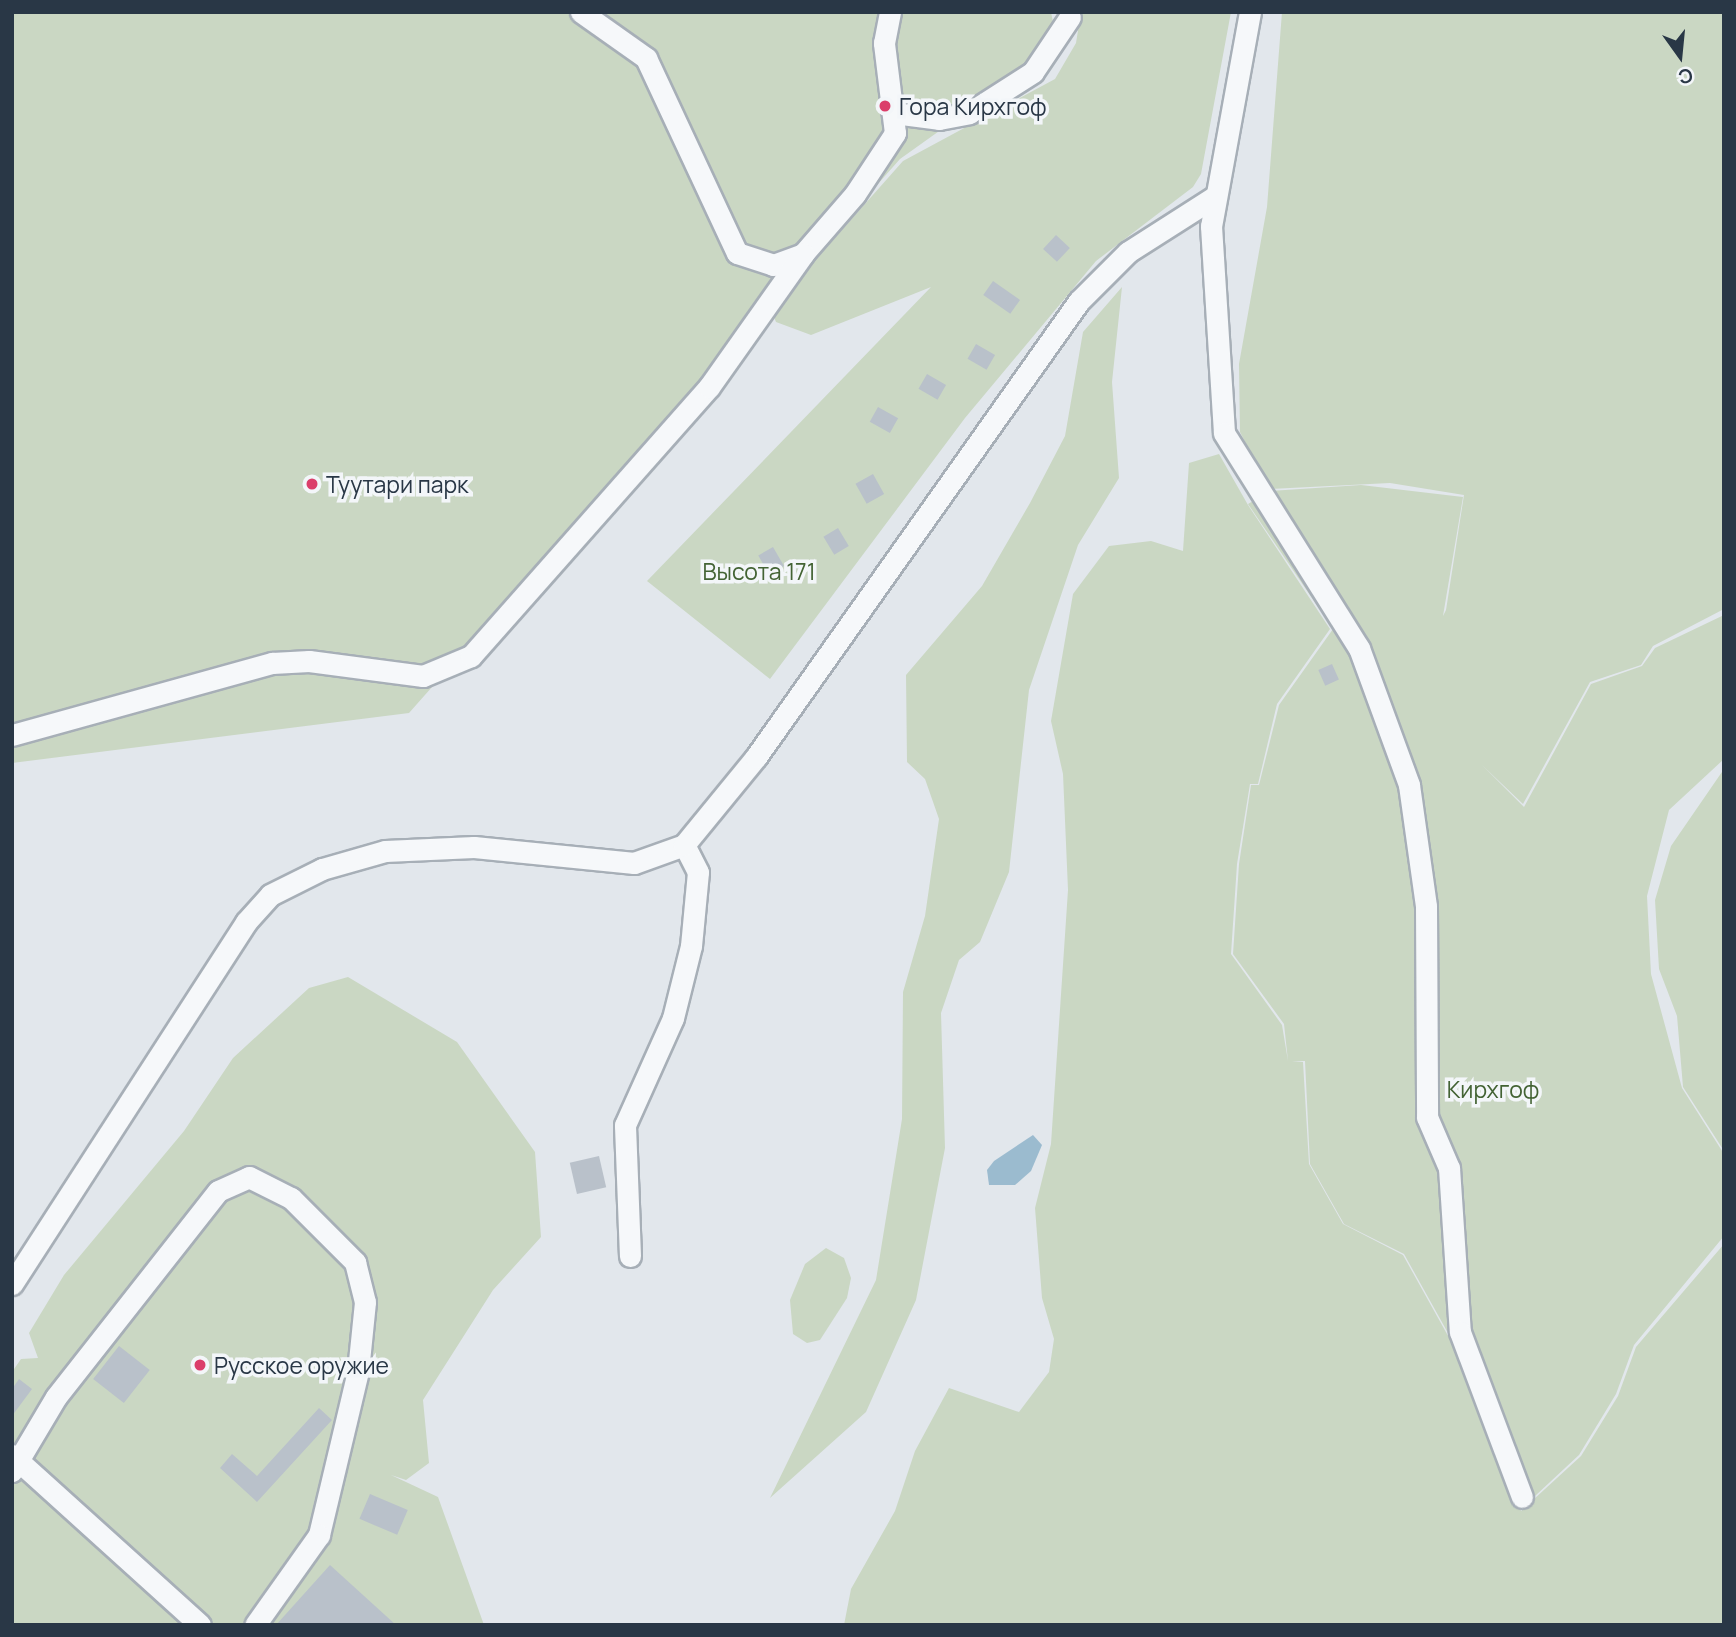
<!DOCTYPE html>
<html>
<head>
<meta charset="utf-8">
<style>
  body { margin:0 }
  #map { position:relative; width:1736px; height:1637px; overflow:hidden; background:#e2e7ec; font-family:Manrope,sans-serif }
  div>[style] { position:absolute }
  .green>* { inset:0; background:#cad7c3 }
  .water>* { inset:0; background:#9bbbcf }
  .building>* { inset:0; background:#b9c1ca; transform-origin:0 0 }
  .roads { filter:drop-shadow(2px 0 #a7afb7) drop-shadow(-2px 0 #a7afb7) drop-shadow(0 2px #a7afb7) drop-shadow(0 -2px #a7afb7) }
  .minor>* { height:21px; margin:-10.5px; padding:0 10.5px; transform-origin:10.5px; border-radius:10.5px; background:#f6f8fa }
  .dots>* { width:19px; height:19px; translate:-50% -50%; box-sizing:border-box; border:4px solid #f3f6f9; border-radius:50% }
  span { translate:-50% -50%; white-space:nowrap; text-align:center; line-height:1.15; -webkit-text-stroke:7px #f3f6f9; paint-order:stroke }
  .poi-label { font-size:23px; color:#293746 }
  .left { translate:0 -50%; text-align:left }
  .park-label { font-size:23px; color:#436334 }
  .frame { position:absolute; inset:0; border:14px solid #293746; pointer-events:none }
  .north { position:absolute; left:1645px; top:21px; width:70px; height:70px; -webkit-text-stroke:5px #f3f6f9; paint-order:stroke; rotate:165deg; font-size:19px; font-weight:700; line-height:28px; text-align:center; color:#293746 }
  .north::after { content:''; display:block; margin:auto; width:24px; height:32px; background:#293746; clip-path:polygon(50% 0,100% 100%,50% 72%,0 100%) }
</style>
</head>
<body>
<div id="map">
  <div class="green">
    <div style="clip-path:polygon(12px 12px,1051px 12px,1053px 22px,1043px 57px,900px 159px,409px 713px,12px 763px)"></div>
    <div style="clip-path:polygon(1081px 12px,1231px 12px,1201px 174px,1193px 187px,1096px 261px,965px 418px,770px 679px,647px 581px,931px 287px,811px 335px,776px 322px,771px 310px,903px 161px,1055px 79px,1076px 43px)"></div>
    <div style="clip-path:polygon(1282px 12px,1724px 12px,1724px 609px,1653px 646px,1641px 665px,1590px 682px,1523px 804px,1482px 765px,1524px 807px,1591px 684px,1642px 666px,1655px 648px,1724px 615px,1724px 759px,1669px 810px,1647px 896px,1651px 974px,1682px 1088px,1724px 1154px,1724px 1236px,1634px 1345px,1616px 1394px,1579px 1455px,1522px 1508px,1453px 1342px,1404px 1254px,1344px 1224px,1310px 1164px,1305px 1061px,1292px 1061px,1303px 1062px,1309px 1164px,1343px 1224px,1403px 1255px,1452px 1343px,1521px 1511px,1581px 1456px,1618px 1396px,1636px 1347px,1724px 1244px,1724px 1625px,844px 1625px,851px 1589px,895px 1511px,915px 1451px,949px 1388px,1019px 1412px,1049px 1372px,1054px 1339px,1042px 1298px,1035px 1208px,1051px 1144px,1068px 890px,1063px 774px,1051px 721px,1073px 594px,1109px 546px,1151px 541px,1183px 551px,1189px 463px,1219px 454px,1248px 505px,1330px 629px,1277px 704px,1258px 784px,1250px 784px,1237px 864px,1231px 954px,1282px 1025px,1288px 1061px,1284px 1024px,1233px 954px,1239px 864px,1251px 785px,1259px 785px,1279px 705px,1333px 629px,1248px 504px,1270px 491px,1361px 485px,1463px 497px,1443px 616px,1446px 610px,1464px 495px,1390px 483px,1269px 489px,1240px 432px,1239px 364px,1267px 207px)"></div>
    <div style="clip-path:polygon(1122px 287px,1112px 382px,1119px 478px,1078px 545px,1029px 690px,1009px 872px,980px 942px,959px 960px,941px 1013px,945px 1148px,916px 1300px,866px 1412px,770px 1498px,876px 1280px,902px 1119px,903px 992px,925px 916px,939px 819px,925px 779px,907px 762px,906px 675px,982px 586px,1030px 503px,1065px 436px,1083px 332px)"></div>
    <div style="clip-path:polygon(1724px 769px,1724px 1151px,1683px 1087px,1677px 1016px,1659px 969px,1655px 900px,1671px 846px)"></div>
    <div style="clip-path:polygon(348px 977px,457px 1042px,535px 1152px,541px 1237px,493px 1290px,423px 1400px,429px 1463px,406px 1480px,391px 1475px,438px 1497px,484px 1625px,12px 1625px,12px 1372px,21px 1359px,38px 1358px,29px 1333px,64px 1275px,184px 1131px,233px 1058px,309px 988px)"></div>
    <div style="clip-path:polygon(826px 1248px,844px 1258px,851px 1278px,847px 1298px,820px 1340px,807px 1343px,793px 1334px,790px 1300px,805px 1264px)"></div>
  </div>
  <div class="water">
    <div style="clip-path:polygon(1033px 1135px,1042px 1145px,1031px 1171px,1015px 1185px,989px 1185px,987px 1170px,994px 1161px)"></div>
  </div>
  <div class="building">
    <div style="left:1056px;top:235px;width:19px;height:19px;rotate:43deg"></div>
    <div style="left:993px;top:281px;width:33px;height:17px;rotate:35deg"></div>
    <div style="left:976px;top:344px;width:22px;height:17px;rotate:30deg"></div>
    <div style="left:927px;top:374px;width:22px;height:17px;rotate:30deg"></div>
    <div style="left:878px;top:407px;width:23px;height:17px;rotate:29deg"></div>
    <div style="left:873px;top:474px;width:23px;height:20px;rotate:61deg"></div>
    <div style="left:838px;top:528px;width:21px;height:17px;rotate:59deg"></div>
    <div style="left:773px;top:547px;width:22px;height:17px;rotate:60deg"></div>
    <div style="left:1332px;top:664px;width:17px;height:15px;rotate:66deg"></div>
    <div style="left:599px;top:1156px;width:32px;height:30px;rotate:77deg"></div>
    <div style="left:119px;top:1346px;width:39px;height:42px;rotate:38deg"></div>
    <div style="clip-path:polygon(19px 1379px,32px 1389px,12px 1416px,12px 1389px)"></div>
    <div style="clip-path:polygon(319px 1408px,332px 1420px,257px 1502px,220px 1468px,232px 1454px,257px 1476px)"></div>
    <div style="left:370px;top:1494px;width:41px;height:27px;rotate:23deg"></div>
    <div style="clip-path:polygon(330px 1565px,396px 1625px,276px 1625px)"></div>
  </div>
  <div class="roads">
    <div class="minor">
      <div style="left:581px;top:12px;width:80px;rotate:35.3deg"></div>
      <div style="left:646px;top:58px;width:215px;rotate:65deg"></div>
      <div style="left:737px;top:253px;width:38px;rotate:18deg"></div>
      <div style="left:773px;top:265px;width:32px;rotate:-20deg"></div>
      <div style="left:803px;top:254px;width:79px;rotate:-49.1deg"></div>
      <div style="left:855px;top:194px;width:73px;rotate:-56.7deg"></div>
      <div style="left:895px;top:133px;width:91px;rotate:-97deg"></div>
      <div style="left:884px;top:43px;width:32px;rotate:-79deg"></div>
      <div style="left:1250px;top:12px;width:218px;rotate:100.3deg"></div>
      <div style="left:1211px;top:226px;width:207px;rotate:86.4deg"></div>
      <div style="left:1224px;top:433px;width:254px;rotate:57.9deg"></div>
      <div style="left:1359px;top:648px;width:146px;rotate:69.9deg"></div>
      <div style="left:1409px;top:785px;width:122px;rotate:82deg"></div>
      <div style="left:1426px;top:906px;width:211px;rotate:89.7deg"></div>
      <div style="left:1427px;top:1117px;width:56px;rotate:66.7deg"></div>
      <div style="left:1449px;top:1168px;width:164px;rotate:86.2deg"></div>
      <div style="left:1460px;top:1332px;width:176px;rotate:69.4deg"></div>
      <div style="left:894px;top:113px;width:45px;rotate:7.6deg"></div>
      <div style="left:939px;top:119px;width:31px;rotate:-11deg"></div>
      <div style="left:969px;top:113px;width:76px;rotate:-32.6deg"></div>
      <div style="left:1033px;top:72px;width:66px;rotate:-56.1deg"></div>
      <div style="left:12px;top:735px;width:270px;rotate:-15.5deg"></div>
      <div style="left:272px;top:663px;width:37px;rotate:-3deg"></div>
      <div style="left:309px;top:661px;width:115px;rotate:7.5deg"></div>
      <div style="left:423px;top:676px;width:52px;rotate:-22.6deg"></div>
      <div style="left:471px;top:656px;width:359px;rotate:-48.5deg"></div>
      <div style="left:709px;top:387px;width:163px;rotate:-54.7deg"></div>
      <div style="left:630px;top:1256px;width:131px;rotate:-92.2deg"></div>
      <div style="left:625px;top:1125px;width:117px;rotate:-65.8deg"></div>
      <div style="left:673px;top:1018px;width:74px;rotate:-76deg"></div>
      <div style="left:691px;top:946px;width:74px;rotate:-84.6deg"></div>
      <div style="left:698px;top:872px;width:30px;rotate:-117deg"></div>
      <div style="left:12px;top:1284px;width:431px;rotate:-57.1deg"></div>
      <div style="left:246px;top:922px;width:36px;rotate:-48deg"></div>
      <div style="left:270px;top:895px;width:58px;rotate:-26.6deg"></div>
      <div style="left:322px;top:869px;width:66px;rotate:-15.9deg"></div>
      <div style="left:385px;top:851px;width:89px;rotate:-2.6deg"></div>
      <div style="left:474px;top:847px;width:161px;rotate:5.7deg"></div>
      <div style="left:634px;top:863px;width:53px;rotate:-19.8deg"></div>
      <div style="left:684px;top:845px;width:114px;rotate:-50.7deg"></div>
      <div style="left:756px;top:757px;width:559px;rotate:-54.69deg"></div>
      <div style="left:1079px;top:301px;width:69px;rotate:-45deg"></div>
      <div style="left:1128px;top:252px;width:102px;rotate:-32.6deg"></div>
      <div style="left:12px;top:1455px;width:253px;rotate:42.1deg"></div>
      <div style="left:12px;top:1471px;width:86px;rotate:-59.3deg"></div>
      <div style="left:56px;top:1397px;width:262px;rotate:-51.8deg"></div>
      <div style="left:218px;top:1191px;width:34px;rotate:-24deg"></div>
      <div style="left:249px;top:1177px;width:47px;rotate:26.6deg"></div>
      <div style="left:291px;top:1198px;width:91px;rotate:45deg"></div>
      <div style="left:355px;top:1262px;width:41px;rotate:76deg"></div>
      <div style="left:365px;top:1302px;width:69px;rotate:95.8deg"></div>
      <div style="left:358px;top:1371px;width:169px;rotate:103.4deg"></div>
      <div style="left:319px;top:1535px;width:110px;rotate:125.4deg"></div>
    </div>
  </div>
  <div class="dots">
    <div style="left:885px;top:106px;background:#db3e6a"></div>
    <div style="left:312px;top:484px;background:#db3e6a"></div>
    <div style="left:200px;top:1365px;background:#db3e6a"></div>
  </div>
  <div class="poi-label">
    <span class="left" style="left:899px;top:106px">Гора Кирхгоф</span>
    <span class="left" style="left:326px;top:484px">Туутари парк</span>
    <span class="left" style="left:214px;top:1365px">Русское оружие</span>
  </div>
  <div class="park-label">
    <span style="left:759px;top:571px">Высота 171</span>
    <span style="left:1493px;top:1089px">Кирхгоф</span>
  </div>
  <div class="frame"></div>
  <div class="north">С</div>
</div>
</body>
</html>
